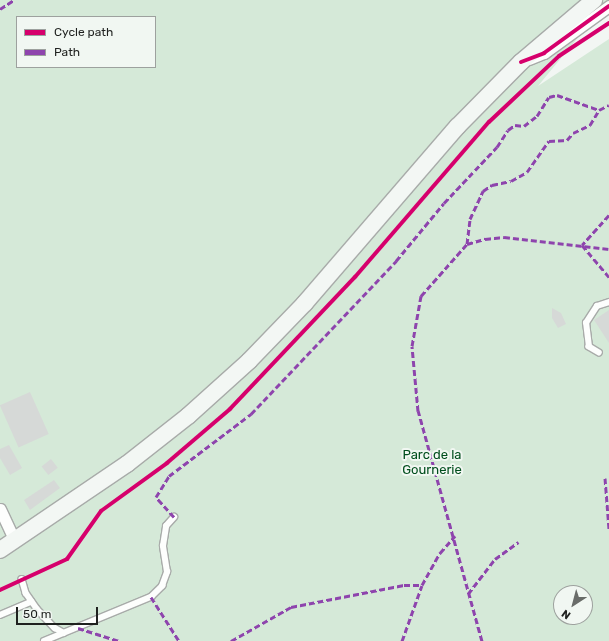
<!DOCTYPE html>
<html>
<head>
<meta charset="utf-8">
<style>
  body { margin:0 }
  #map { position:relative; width:609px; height:641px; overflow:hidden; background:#f2f6f3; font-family:Rubik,sans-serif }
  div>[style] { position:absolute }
  .green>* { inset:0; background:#d5e9d8 }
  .building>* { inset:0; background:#d6d9d7; transform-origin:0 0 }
  .roads { filter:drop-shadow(1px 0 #a8aba9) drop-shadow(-1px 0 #a8aba9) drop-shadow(0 1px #a8aba9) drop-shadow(0 -1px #a8aba9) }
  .lane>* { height:5.5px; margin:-2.75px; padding:0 2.75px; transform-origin:2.75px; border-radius:2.75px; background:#fdfefd }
  .street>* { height:11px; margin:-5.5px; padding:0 5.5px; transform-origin:5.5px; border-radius:5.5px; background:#fdfefd }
  .secondary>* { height:16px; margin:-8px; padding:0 8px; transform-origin:8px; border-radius:8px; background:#f3f7f4 }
  .quiet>* { height:3px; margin-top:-1.5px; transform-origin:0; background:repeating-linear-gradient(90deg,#8e44ad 0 6px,transparent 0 9px) }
  .cycleway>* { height:4px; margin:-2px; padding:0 2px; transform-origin:2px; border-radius:2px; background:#d6006c }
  span { translate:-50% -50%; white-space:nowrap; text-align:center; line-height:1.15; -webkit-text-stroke:4px #f1f7f2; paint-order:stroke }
  .park-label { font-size:13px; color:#004e1d }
  .legend { position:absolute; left:16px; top:16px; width:140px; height:52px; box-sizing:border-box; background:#f1f7f2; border:1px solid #9da19e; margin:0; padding:5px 7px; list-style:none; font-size:12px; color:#1f211f }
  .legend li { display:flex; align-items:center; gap:8px; height:20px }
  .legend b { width:20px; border:1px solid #9da19e }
  .north { position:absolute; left:553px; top:585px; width:40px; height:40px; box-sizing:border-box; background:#f1f7f2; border:1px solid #9da19e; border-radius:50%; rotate:216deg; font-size:11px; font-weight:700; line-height:16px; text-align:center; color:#1f211f }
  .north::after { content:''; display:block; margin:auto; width:14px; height:18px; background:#696c69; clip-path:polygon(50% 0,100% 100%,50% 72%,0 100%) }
  .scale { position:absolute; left:16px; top:607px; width:82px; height:18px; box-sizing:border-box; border:2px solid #1f211f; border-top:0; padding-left:5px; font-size:12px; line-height:14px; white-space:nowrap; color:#1f211f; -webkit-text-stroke:3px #f1f7f2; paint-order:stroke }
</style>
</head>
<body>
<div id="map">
  <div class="green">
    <div style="clip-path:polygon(evenodd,0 0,609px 0,538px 86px,609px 39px,609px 641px,0 641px,0 0,17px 17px,155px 17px,155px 67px,17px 67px,17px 17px,0 0,561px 593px,585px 593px,585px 617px,561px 617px,561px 593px)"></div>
  </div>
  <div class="building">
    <div style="clip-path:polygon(552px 308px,561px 313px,566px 324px,558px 328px,552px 318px)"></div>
    <div style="clip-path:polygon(609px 310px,609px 343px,594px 320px)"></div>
    <div style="left:30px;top:392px;width:46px;height:33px;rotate:66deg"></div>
    <div style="clip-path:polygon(9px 445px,22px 468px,10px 475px,0 458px,0 449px)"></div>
    <div style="left:51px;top:459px;width:11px;height:12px;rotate:52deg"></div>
    <div style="clip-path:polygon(54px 480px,60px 488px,30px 510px,24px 500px)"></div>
  </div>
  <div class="roads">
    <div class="lane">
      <div style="left:599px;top:353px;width:12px;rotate:-149deg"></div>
      <div style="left:589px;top:347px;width:24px;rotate:-97deg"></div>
      <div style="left:586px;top:323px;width:20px;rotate:-57deg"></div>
      <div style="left:597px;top:306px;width:13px;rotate:-18deg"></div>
      <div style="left:22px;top:579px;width:15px;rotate:74deg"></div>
      <div style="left:26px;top:593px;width:19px;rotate:55deg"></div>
      <div style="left:37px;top:609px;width:26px;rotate:47deg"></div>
      <div style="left:55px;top:628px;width:10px;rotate:29deg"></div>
      <div style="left:0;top:615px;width:34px;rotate:-23deg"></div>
      <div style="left:44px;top:641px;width:116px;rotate:-22.4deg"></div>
      <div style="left:151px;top:597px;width:16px;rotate:-45deg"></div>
      <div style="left:162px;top:586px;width:15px;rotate:-70deg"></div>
      <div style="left:167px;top:572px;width:26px;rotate:-99deg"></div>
      <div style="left:163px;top:546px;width:20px;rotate:-81deg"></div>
      <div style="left:166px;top:526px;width:12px;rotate:-48deg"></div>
    </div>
    <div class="street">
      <div style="left:529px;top:59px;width:16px;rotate:-22deg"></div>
      <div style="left:544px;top:53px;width:80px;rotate:-35.9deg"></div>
      <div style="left:0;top:509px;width:35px;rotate:65deg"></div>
    </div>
    <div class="secondary">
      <div style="left:0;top:550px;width:153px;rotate:-34.1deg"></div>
      <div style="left:127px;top:464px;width:78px;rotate:-38.2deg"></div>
      <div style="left:188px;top:416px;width:82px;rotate:-42deg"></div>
      <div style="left:249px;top:361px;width:81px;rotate:-46deg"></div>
      <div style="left:305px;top:303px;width:233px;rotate:-49.2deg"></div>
      <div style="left:457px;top:127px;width:91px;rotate:-45.4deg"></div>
      <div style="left:521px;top:62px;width:96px;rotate:-40.3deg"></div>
    </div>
  </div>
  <div class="quiet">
    <div style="left:0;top:9px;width:17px;rotate:-33deg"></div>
    <div style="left:609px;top:215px;width:40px;rotate:132deg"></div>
    <div style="left:582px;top:245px;width:42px;rotate:49.8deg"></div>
    <div style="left:467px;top:244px;width:25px;rotate:-83deg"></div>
    <div style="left:470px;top:219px;width:31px;rotate:-65deg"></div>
    <div style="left:483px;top:191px;width:11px;rotate:-34deg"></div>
    <div style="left:492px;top:185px;width:19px;rotate:-12deg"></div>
    <div style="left:511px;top:181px;width:18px;rotate:-29deg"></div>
    <div style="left:527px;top:172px;width:38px;rotate:-55deg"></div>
    <div style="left:549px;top:141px;width:18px;rotate:-3deg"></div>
    <div style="left:567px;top:140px;width:9px;rotate:-49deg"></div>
    <div style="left:573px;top:133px;width:19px;rotate:-25deg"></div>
    <div style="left:590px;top:125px;width:17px;rotate:-59deg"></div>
    <div style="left:605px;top:478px;width:51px;rotate:85.5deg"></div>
    <div style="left:174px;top:517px;width:27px;rotate:-132deg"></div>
    <div style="left:156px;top:497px;width:25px;rotate:-58deg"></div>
    <div style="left:169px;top:476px;width:103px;rotate:-37.1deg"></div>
    <div style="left:251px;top:414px;width:211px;rotate:-46.5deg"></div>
    <div style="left:396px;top:261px;width:75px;rotate:-50.4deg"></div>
    <div style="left:444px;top:203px;width:77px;rotate:-46.6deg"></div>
    <div style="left:497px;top:147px;width:20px;rotate:-57deg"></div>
    <div style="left:508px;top:130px;width:9px;rotate:-36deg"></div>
    <div style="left:515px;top:125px;width:9px;rotate:6deg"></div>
    <div style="left:524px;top:126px;width:16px;rotate:-38deg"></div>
    <div style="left:537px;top:116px;width:22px;rotate:-58deg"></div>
    <div style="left:549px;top:97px;width:8px;rotate:-14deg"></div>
    <div style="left:557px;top:95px;width:45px;rotate:19.7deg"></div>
    <div style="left:599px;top:110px;width:11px;rotate:-27deg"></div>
    <div style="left:468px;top:594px;width:44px;rotate:-52.4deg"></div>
    <div style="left:495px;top:559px;width:29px;rotate:-36deg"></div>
    <div style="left:151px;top:597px;width:52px;rotate:57.5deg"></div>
    <div style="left:78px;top:628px;width:43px;rotate:17.6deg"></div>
    <div style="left:231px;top:641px;width:69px;rotate:-29.5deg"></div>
    <div style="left:291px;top:607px;width:115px;rotate:-11deg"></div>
    <div style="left:404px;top:585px;width:18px"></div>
    <div style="left:422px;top:585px;width:37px;rotate:-61deg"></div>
    <div style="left:440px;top:553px;width:23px;rotate:-49deg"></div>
    <div style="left:402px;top:641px;width:59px;rotate:-70.3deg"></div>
    <div style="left:482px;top:641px;width:239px;rotate:-105.5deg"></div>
    <div style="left:418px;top:411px;width:65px;rotate:-95.3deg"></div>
    <div style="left:412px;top:346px;width:51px;rotate:-79.8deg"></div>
    <div style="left:421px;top:296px;width:69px;rotate:-48.5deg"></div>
    <div style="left:467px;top:244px;width:19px;rotate:-16deg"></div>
    <div style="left:485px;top:239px;width:19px;rotate:-6deg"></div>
    <div style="left:504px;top:237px;width:106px;rotate:6.5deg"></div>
  </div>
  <div class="cycleway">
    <div style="left:521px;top:62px;width:25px;rotate:-21deg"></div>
    <div style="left:544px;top:53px;width:80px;rotate:-35.9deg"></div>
    <div style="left:0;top:590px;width:74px;rotate:-24.8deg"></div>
    <div style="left:67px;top:559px;width:59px;rotate:-54.7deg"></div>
    <div style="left:101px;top:511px;width:82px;rotate:-36deg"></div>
    <div style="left:167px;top:463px;width:83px;rotate:-40.6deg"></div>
    <div style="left:230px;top:409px;width:182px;rotate:-46.6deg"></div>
    <div style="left:355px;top:277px;width:205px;rotate:-49.2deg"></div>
    <div style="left:489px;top:122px;width:96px;rotate:-43.3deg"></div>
    <div style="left:559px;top:56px;width:60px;rotate:-33.4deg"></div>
  </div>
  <div class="park-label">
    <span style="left:432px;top:463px">Parc de la<br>Gournerie</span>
  </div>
  <ul class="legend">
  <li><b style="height:5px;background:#d6006c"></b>Cycle path</li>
  <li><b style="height:5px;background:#8e44ad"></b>Path</li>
  </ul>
  <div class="north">N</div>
  <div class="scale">50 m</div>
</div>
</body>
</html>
